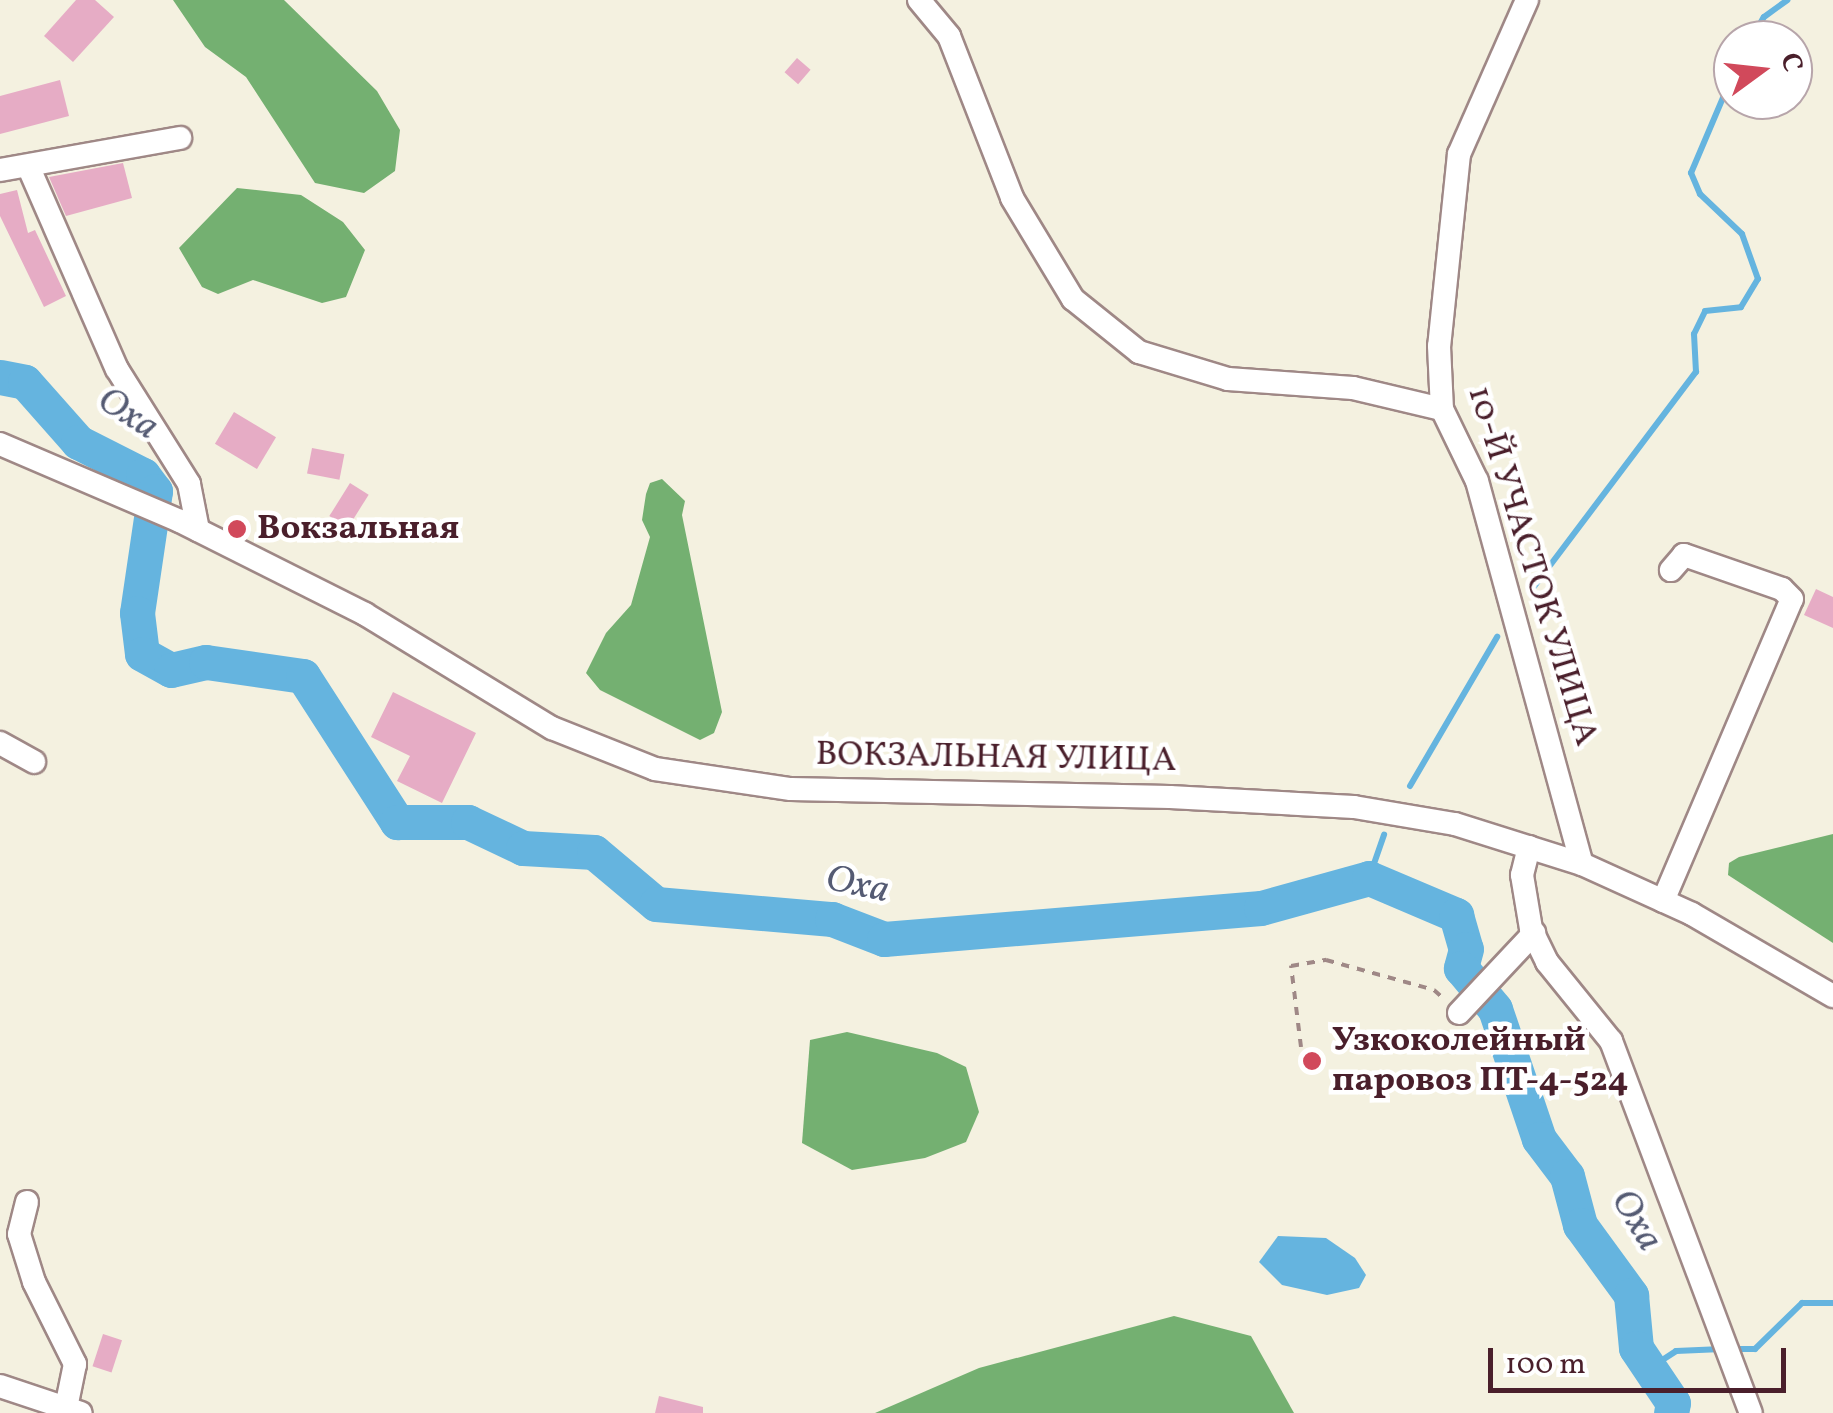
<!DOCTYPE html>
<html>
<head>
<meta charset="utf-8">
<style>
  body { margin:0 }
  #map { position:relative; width:1833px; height:1413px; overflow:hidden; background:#f4f1e0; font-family:Vollkorn,serif }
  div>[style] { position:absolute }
  .forest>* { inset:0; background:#74b071 }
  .water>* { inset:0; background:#65b4df }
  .stream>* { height:6px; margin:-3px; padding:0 3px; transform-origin:3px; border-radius:3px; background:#65b4df }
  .river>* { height:35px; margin:-17.5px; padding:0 17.5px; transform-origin:17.5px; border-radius:17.5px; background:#65b4df }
  .building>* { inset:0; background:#e6acc5; transform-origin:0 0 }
  .path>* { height:4px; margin-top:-2px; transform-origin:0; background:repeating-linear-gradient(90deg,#9f8886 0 8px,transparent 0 16px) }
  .roads { filter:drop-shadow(2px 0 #9f8886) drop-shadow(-2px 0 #9f8886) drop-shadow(0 2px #9f8886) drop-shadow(0 -2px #9f8886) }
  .minor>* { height:22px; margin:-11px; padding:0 11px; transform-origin:11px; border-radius:11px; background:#fff }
  .dots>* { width:28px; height:28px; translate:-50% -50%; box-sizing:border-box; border:5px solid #fff; border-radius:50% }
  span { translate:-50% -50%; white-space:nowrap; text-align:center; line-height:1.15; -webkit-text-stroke:9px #fff; paint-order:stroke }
  .poi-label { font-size:35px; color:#4a1f2b; font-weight:700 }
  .left { translate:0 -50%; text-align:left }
  .street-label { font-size:35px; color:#4a1f2b }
  .water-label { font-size:38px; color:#555b73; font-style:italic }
  .north { position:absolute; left:1713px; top:20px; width:100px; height:100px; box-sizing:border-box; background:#fff; border:2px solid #b7a5aa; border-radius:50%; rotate:75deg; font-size:28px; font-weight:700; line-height:40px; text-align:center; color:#4a1f2b }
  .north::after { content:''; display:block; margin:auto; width:35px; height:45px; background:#d1495b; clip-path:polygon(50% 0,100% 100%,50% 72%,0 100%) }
  .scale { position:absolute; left:1488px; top:1348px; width:298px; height:45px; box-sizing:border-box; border:5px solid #4a1f2b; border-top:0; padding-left:12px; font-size:30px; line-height:35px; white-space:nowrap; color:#4a1f2b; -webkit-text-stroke:8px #fff; paint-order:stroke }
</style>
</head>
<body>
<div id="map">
  <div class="forest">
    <div style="clip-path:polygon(173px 0,284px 0,377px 91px,400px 130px,395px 171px,364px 193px,315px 183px,246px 77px,205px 47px)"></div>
    <div style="clip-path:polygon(237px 188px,301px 195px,343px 222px,365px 250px,346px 297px,322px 303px,253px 280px,218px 294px,202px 287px,179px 248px)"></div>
    <div style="clip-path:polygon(662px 479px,685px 501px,682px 515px,722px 712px,714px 733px,700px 740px,600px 690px,586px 673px,606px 633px,631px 605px,650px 537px,642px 520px,646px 494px,650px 483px)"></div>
    <div style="clip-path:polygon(1833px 834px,1833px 943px,1728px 875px,1729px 863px,1739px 857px)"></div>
    <div style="clip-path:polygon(847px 1032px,937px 1053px,966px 1067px,979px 1112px,966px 1142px,925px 1158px,852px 1170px,802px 1143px,810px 1040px)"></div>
    <div style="clip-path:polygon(1174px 1316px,1251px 1336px,1294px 1413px,875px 1413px,979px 1368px)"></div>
  </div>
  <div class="water">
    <div style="clip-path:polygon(1278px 1236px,1326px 1238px,1355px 1258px,1366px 1275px,1359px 1288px,1327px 1295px,1282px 1285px,1259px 1262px)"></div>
  </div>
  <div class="stream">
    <div style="left:1751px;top:40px;width:26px;rotate:-61deg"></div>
    <div style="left:1764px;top:17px;width:29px;rotate:-36deg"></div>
    <div style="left:1533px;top:588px;width:271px;rotate:-53deg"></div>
    <div style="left:1696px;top:372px;width:38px;rotate:-93deg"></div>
    <div style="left:1694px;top:334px;width:25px;rotate:-64deg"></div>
    <div style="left:1705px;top:311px;width:36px;rotate:-6deg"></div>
    <div style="left:1741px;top:307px;width:33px;rotate:-59deg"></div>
    <div style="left:1758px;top:279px;width:48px;rotate:-109.6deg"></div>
    <div style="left:1742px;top:234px;width:58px;rotate:-136.4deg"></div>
    <div style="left:1700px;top:194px;width:23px;rotate:-113deg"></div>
    <div style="left:1691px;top:173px;width:108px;rotate:-67deg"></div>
    <div style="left:1410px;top:786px;width:173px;rotate:-59.7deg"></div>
    <div style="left:1369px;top:878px;width:46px;rotate:-70.8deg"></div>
    <div style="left:1735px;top:1349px;width:20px"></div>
    <div style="left:1755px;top:1349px;width:66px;rotate:-44.4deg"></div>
    <div style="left:1802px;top:1303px;width:31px"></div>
    <div style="left:1650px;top:1368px;width:31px;rotate:-33deg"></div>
    <div style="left:1676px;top:1351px;width:46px;rotate:-2.5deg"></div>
  </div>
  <div class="river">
    <div style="left:0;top:377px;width:25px;rotate:11deg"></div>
    <div style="left:25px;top:382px;width:80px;rotate:48.5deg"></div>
    <div style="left:78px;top:442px;width:73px;rotate:26.9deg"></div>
    <div style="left:143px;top:475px;width:20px;rotate:53deg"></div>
    <div style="left:155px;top:491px;width:123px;rotate:98.4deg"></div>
    <div style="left:137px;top:613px;width:41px;rotate:83deg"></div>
    <div style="left:142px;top:654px;width:33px;rotate:29deg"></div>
    <div style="left:171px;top:670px;width:36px;rotate:-13deg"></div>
    <div style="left:206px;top:662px;width:98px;rotate:8.2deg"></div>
    <div style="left:303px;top:676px;width:174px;rotate:57.2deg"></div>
    <div style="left:397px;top:822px;width:71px"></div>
    <div style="left:468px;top:822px;width:61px;rotate:25.3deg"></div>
    <div style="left:523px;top:848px;width:71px;rotate:3.2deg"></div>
    <div style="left:594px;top:852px;width:81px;rotate:40deg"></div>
    <div style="left:656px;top:904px;width:177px;rotate:4.9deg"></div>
    <div style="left:832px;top:919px;width:56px;rotate:21deg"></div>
    <div style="left:884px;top:939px;width:378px;rotate:-4.7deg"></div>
    <div style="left:1261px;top:908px;width:112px;rotate:-15.5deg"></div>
    <div style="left:1369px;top:878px;width:95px;rotate:23deg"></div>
    <div style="left:1456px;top:915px;width:35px;rotate:74deg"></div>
    <div style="left:1466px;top:949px;width:20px;rotate:105deg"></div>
    <div style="left:1461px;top:968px;width:53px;rotate:50.3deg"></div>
    <div style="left:1495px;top:1009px;width:137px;rotate:71.3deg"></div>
    <div style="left:1539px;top:1139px;width:46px;rotate:52.9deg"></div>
    <div style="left:1567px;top:1176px;width:51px;rotate:75.1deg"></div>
    <div style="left:1580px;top:1225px;width:87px;rotate:53.9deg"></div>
    <div style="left:1631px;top:1295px;width:53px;rotate:84.6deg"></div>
    <div style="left:1636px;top:1348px;width:66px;rotate:56.1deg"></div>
    <div style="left:1673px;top:1403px;width:10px;rotate:101deg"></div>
  </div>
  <div class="building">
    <div style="clip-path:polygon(76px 0,95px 0,114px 17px,73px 62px,44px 36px)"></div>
    <div style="left:797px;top:58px;width:18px;height:19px;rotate:41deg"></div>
    <div style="clip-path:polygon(60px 80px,69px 116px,0 134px,0 96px)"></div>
    <div style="clip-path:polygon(123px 163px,132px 198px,66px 216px,49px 177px)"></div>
    <div style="clip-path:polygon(17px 190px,28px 233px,35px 230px,66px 296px,44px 307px,0 216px,0 194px)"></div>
    <div style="left:234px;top:412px;width:49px;height:37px;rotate:31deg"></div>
    <div style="left:312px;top:448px;width:33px;height:26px;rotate:11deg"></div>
    <div style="left:350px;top:483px;width:22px;height:39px;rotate:32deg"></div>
    <div style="clip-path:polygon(1816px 589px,1833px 597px,1833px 628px,1804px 615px)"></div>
    <div style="clip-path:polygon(393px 692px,476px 733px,442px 803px,397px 781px,410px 756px,371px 737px)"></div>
    <div style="left:103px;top:1334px;width:20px;height:34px;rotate:18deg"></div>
    <div style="clip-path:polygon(659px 1396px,703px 1407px,703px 1413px,655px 1413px)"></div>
  </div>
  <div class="path">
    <div style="left:1301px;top:1047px;width:82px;rotate:-97deg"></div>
    <div style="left:1291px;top:966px;width:36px;rotate:-10deg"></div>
    <div style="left:1326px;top:960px;width:112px;rotate:15.5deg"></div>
    <div style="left:1434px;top:990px;width:15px;rotate:42deg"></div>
  </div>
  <div class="roads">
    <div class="minor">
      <div style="left:919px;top:0;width:47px;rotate:50.2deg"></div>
      <div style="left:949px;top:36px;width:174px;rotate:68.7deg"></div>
      <div style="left:1012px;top:198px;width:118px;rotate:58.9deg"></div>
      <div style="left:1073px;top:299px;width:85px;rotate:38.8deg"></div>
      <div style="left:1139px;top:352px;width:93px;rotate:16.9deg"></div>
      <div style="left:1228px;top:379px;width:125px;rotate:4.1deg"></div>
      <div style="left:1353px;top:388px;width:91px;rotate:13.3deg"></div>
      <div style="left:1527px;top:0;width:168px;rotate:113.8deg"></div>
      <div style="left:1459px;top:154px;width:193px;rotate:95.9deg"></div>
      <div style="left:1439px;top:346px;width:63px;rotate:87.3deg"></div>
      <div style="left:1442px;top:409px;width:80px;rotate:64.1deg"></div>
      <div style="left:1477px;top:481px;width:397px;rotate:74.7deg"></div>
      <div style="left:29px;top:168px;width:219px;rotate:66.4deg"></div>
      <div style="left:117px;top:369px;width:136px;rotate:57.9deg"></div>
      <div style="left:189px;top:484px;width:47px;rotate:78.9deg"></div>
      <div style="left:0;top:170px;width:183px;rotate:-10.1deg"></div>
      <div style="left:0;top:444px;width:196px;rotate:23.2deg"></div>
      <div style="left:180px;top:521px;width:207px;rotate:26.7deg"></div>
      <div style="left:365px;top:614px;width:219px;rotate:31.4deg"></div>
      <div style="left:552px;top:728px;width:111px;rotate:21.7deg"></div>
      <div style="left:655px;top:769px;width:137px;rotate:8.4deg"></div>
      <div style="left:791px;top:789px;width:379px;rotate:1.2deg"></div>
      <div style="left:1170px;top:797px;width:184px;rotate:3.1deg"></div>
      <div style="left:1354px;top:807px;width:102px;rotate:9.6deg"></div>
      <div style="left:1455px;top:824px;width:133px;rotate:17.5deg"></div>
      <div style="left:1582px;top:864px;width:121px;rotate:24.4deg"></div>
      <div style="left:1692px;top:914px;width:163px;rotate:30.2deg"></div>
      <div style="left:0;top:743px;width:39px;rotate:29deg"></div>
      <div style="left:1529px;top:847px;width:29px;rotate:104deg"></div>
      <div style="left:1522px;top:875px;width:55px;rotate:80.5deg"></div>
      <div style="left:1531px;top:929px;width:37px;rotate:64deg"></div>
      <div style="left:1547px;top:962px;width:102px;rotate:51deg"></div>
      <div style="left:1611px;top:1041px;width:397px;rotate:69.4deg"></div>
      <div style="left:1663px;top:901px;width:328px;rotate:-66.9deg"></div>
      <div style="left:1792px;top:599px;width:14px;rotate:-135deg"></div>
      <div style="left:1782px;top:589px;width:104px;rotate:-160.9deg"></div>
      <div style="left:1684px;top:555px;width:20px;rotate:131deg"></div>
      <div style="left:1459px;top:1013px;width:110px;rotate:-46.8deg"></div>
      <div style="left:27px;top:1202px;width:33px;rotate:104deg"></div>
      <div style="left:19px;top:1234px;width:50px;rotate:72.6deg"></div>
      <div style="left:34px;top:1282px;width:92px;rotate:63.4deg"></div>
      <div style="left:75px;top:1364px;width:45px;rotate:101.6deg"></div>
      <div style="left:0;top:1386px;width:85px;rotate:18.4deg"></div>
    </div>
  </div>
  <div class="dots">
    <div style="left:237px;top:529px;background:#d1495b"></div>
    <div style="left:1312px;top:1061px;background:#d1495b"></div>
  </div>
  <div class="poi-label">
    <span class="left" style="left:257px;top:529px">Вокзальная</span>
    <span class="left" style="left:1332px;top:1061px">Узкоколейный<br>паровоз ПТ-4-524</span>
  </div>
  <div class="street-label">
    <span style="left:1532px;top:566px;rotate:73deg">10-Й УЧАСТОК УЛИЦА</span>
    <span style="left:996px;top:758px;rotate:1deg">ВОКЗАЛЬНАЯ УЛИЦА</span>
  </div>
  <div class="water-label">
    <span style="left:127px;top:415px;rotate:33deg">Оха</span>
    <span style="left:857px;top:886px;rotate:12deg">Оха</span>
    <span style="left:1635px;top:1221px;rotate:59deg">Оха</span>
  </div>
  <div class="north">С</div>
  <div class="scale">100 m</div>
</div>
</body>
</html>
